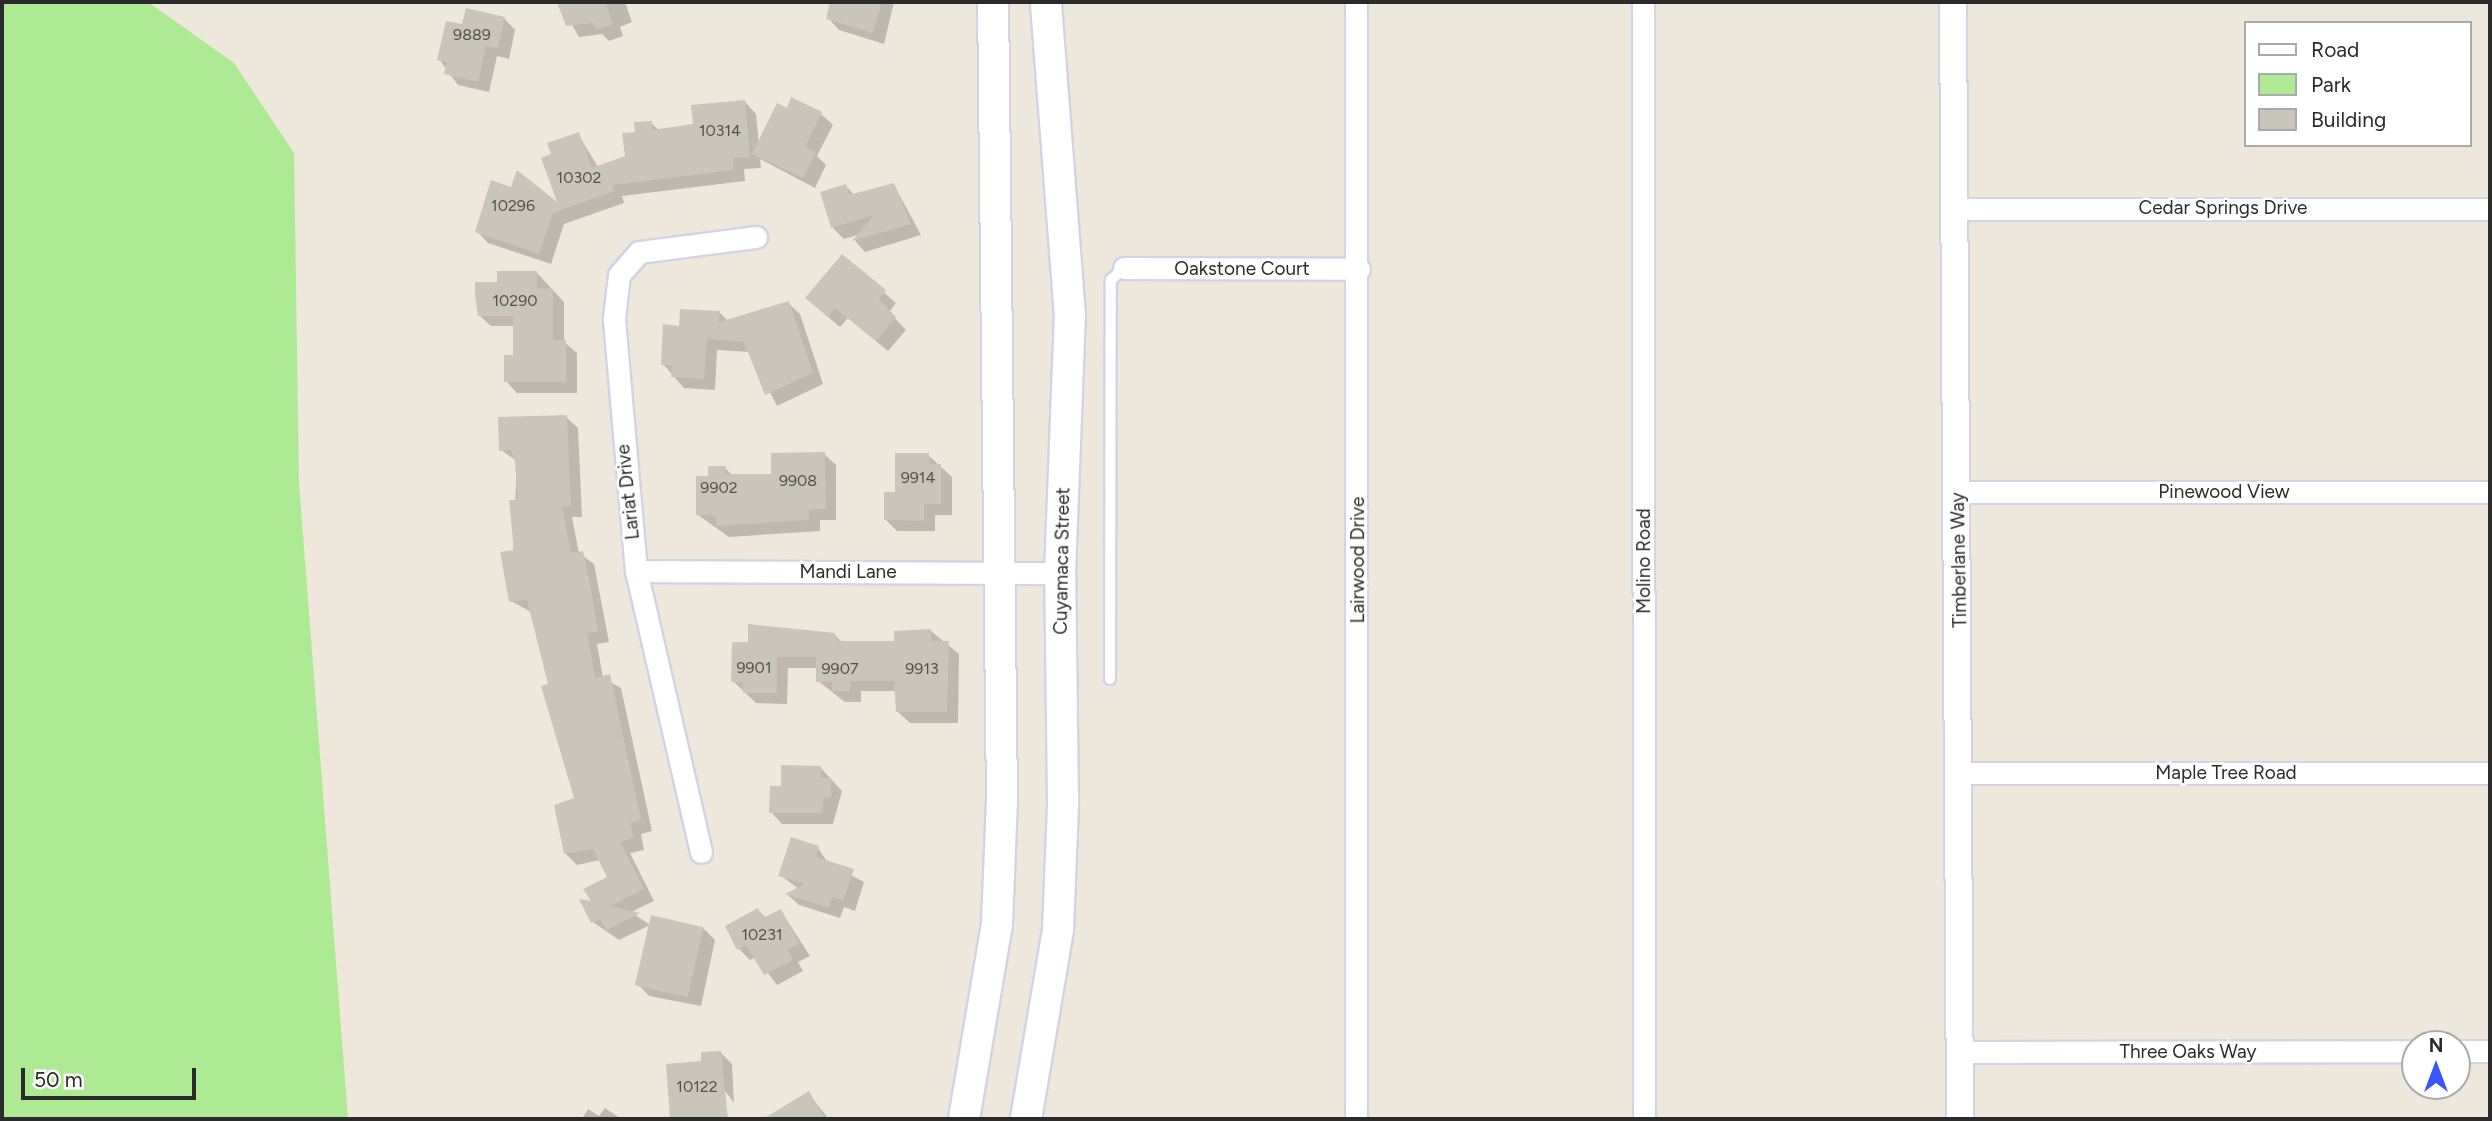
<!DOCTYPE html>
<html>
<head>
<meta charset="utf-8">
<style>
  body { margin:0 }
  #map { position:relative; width:2492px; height:1121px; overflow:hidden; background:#eee7dc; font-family:Figtree,sans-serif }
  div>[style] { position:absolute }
  .green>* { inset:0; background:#adea93 }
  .shadow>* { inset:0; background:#0003 }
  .building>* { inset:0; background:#c9c5ba; transform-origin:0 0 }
  .roads { filter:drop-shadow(2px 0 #d1d4e5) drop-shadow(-2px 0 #d1d4e5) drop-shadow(0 2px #d1d4e5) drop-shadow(0 -2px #d1d4e5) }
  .service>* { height:10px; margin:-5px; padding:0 5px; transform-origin:5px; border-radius:5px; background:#fff }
  .minor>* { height:21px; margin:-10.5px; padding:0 10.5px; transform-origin:10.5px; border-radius:10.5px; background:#fff }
  .tertiary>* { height:26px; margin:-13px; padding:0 13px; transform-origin:13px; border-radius:13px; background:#fff }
  .secondary>* { height:30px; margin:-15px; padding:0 15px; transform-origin:15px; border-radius:15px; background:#fff }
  span { translate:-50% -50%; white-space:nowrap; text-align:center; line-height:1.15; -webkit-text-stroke:5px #fff; paint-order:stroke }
  .number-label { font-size:16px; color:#52524f }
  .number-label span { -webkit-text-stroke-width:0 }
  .street-label { font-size:19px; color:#2b2b2b }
  .frame { position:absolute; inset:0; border:4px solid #2b2b2b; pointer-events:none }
  .legend { position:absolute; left:2244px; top:21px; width:228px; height:126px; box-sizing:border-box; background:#fff; border:2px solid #aaa; margin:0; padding:9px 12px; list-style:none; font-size:21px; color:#2b2b2b }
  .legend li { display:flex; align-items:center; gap:14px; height:35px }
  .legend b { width:35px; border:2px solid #aaa }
  .north { position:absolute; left:2401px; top:1030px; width:70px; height:70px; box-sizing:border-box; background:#fff; border:2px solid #aaa; border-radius:50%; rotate:0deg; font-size:19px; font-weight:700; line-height:28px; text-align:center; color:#2b2b2b }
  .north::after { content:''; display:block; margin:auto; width:24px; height:32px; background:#3856ff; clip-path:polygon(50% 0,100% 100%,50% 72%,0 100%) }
  .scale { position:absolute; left:21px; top:1068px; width:175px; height:32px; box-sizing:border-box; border:4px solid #2b2b2b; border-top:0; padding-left:9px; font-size:21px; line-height:24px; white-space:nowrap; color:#2b2b2b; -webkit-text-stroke:5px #fff; paint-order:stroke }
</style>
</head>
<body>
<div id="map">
  <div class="green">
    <div style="clip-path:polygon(2px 2px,148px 2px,234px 63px,294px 153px,299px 483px,348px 1119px,2px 1119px)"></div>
  </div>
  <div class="shadow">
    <div style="clip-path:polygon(559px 2px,625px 2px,632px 22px,620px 27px,623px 36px,609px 41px,602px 34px,579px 37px)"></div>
    <div style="clip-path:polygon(830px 2px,894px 2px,884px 44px,839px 30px,828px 18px)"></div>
    <div style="clip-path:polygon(504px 18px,515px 30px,509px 59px,497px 56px,489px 92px,458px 85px,439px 59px,464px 27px)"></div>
    <div style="clip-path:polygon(745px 102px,756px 114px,759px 145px,788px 110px,821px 114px,833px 125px,817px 156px,826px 165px,815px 188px,760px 159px,761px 168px,744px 169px,745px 181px,622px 196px,624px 203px,564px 224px,551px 264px,488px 243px,477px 231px,561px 208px,553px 155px,578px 134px,598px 167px,626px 158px,637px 134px,651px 123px,660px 131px,694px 126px)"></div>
    <div style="clip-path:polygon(894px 185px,921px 235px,865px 252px,855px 241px,861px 234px,844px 239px,833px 228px,846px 186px,854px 195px)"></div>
    <div style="clip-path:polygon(842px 256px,896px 303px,889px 312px,906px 330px,888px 351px,848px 318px,840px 327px,819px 309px)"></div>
    <div style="clip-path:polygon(537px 273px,564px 302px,564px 342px,577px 353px,577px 393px,517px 393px,506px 381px,515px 357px,515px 326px,491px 326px,479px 315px,499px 284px)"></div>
    <div style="clip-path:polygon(788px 303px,800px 314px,823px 384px,777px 406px,750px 352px,717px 350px,715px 390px,684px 388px,663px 364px,681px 327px,719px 312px,728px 321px)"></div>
    <div style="clip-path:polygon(566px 417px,578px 428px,582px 517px,572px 517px,579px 553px,594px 564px,609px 642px,597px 644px,603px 678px,621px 688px,652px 831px,641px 834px,644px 850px,630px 853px,654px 901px,631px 912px,650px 925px,619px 940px,593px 922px,594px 904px,609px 878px,600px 860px,577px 865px,565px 853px,556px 806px,576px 799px,531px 612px,511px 601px,517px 461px,501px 450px)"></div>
    <div style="clip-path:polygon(824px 454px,836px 465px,836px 520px,820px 520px,820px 531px,729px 537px,698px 515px,710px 478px,725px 468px,733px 476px,773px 476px)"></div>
    <div style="clip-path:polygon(928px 455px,952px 477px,952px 515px,935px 515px,935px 531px,897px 531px,886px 520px)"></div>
    <div style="clip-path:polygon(931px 631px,959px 654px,958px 723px,910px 723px,898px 712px,897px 691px,861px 691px,861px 702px,845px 702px,818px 681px,818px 668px,788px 668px,787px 704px,756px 703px,733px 681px,734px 644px,834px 634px,843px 643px,896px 643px)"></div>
    <div style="clip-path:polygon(820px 767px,842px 791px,833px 824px,782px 824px,771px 812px,783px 788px)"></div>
    <div style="clip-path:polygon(818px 848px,828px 863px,864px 882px,855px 911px,844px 907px,840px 918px,799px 905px,788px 895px,799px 889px,780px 875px)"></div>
    <div style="clip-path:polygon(758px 910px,766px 918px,781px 911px,810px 956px,798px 962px,803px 971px,777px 985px,756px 957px,750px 960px,739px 949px)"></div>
    <div style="clip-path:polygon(703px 928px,715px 940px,701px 1006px,649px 996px,638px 984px)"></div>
    <div style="clip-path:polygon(720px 1052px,732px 1064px,734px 1103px,714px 1076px,717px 1119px,671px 1119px,668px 1065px,706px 1062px,701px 1054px)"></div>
    <div style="clip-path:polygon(809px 1094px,828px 1118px,838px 1119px,766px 1119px)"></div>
    <div style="clip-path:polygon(605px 1108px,621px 1119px,582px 1119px,588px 1109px,599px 1116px)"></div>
  </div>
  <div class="building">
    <div style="clip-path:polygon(557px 2px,605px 2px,613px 24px,596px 30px,593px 23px,566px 26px)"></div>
    <div style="clip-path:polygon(830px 2px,882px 2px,873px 33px,826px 19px)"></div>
    <div style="clip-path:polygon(466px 8px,505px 17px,498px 48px,486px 46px,478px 82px,444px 74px,447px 62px,437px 60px,446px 21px,462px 24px)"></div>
    <div style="clip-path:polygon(791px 97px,822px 112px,805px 147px,816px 152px,803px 178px,752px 154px,777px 103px,787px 108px)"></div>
    <div style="clip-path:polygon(745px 100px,750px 157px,733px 158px,734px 170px,612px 185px,614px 191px,553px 213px,539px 254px,475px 232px,491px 180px,511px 187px,517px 170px,557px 202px,541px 158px,551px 154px,547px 143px,579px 132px,592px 168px,625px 156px,622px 133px,635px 132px,634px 122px,652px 121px,652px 130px,693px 124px,691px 105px)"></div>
    <div style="clip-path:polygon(894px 183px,911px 224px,852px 241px,874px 215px,831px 228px,820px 192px,846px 184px,849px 195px)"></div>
    <div style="clip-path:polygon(842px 254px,886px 290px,879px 299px,896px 317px,876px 341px,835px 308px,828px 317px,805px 298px)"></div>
    <div style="clip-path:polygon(497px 271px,537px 271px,537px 288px,553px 289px,553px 340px,566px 340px,566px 382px,504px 382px,504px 355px,513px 355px,513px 316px,478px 316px,475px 295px,475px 282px,497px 282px)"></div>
    <div style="clip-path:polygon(789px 301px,813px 373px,765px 395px,744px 342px,707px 339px,704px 379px,671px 377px,672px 365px,661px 365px,663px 324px,679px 326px,680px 309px,720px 311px,719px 322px)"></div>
    <div style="clip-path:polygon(567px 415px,571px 506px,562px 507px,571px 553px,583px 551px,592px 594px,598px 631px,587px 633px,595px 678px,610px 674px,641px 820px,630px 823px,634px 838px,620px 842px,644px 889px,610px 906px,640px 913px,606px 930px,601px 919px,591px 923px,579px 899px,591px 901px,583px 889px,607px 877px,593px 849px,564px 854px,554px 805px,574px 798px,541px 686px,548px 684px,527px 600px,509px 602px,500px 552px,514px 550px,509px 500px,518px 500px,515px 462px,511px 450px,499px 451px,498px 417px)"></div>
    <div style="clip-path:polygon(825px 452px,826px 509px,809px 509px,809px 520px,716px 526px,716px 515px,696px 515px,696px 476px,708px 476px,708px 466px,726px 466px,726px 474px,771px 474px,771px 453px)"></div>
    <div style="clip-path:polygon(895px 453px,929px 453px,929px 464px,941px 464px,941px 504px,924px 504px,924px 521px,884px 520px,884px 492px,895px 492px)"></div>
    <div style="clip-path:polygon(748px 624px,835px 633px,837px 641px,894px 641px,894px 631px,931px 629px,931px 641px,949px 641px,947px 712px,896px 712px,894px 681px,850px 681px,850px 691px,832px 691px,832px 682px,816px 682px,816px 657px,777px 657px,777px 693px,743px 693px,743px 682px,731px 682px,732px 642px,748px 642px)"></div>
    <div style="clip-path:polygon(781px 765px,821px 766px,821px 778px,831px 778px,831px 797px,824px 797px,822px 813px,769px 813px,770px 786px,781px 786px)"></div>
    <div style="clip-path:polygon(791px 837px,819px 846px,816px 857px,854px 869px,843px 900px,832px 897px,829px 908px,785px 894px,805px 884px,778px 876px)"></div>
    <div style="clip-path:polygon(758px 908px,763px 918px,781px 909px,799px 944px,788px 950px,793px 960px,764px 975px,746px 945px,737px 950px,725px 926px)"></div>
    <div style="left:651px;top:915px;width:54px;height:72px;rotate:13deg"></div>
    <div style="clip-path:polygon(721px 1051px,728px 1119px,670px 1119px,666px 1064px,701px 1061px,701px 1052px)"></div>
    <div style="clip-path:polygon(809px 1091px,825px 1119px,763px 1119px)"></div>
  </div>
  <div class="roads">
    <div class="service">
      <div style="left:1110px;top:679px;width:399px;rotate:-89.9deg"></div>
      <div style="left:1111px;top:280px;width:18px;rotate:-43deg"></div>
    </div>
    <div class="minor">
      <div style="left:1643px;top:2px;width:1117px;rotate:89.95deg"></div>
      <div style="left:1957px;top:209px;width:533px"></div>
      <div style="left:1124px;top:268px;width:235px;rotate:0.2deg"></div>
      <div style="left:1957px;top:492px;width:533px"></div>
      <div style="left:636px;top:571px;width:424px;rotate:0.3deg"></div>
      <div style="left:1962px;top:773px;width:528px"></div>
      <div style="left:701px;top:852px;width:288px;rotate:-103deg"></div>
      <div style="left:636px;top:571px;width:254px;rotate:-95deg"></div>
      <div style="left:614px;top:318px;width:43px;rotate:-83.4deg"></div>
      <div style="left:619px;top:275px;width:30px;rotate:-49deg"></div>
      <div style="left:639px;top:252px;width:118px;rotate:-7.3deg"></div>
      <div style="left:2457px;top:1051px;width:33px"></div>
      <div style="left:1960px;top:1052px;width:455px;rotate:-0.1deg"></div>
      <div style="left:1356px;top:1119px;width:1117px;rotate:-90deg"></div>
    </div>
    <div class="tertiary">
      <div style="left:1953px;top:2px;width:1117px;rotate:89.64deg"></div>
    </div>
    <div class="secondary">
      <div style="left:964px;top:1119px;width:198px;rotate:-80.4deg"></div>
      <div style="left:997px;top:924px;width:122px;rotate:-87.7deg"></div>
      <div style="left:1002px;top:802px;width:800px;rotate:-90.64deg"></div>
      <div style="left:1026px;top:1119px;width:192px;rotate:-80.4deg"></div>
      <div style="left:1058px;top:930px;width:127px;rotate:-87.7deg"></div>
      <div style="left:1063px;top:803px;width:230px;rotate:-90.7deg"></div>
      <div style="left:1060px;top:573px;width:257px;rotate:-87.8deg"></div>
      <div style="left:1070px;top:316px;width:315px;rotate:-94.4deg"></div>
    </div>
  </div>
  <div class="number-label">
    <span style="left:472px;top:35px">9889</span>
    <span style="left:720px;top:131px">10314</span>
    <span style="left:579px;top:178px">10302</span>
    <span style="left:513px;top:206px">10296</span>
    <span style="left:515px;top:301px">10290</span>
    <span style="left:918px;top:478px">9914</span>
    <span style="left:798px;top:481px">9908</span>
    <span style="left:719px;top:488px">9902</span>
    <span style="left:754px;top:668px">9901</span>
    <span style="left:840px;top:669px">9907</span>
    <span style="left:922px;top:669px">9913</span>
    <span style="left:762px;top:935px">10231</span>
    <span style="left:697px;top:1087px">10122</span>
  </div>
  <div class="street-label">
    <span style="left:2223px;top:208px">Cedar Springs Drive</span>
    <span style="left:1242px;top:269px">Oakstone Court</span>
    <span style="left:628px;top:492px;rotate:-96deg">Lariat Drive</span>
    <span style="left:2224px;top:492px">Pinewood View</span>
    <span style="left:1358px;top:560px;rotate:-90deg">Lairwood Drive</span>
    <span style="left:1959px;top:560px;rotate:-91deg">Timberlane Way</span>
    <span style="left:1062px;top:561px;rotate:-89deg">Cuyamaca Street</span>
    <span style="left:1644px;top:561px;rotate:-90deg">Molino Road</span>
    <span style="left:848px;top:572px">Mandi Lane</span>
    <span style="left:2226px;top:773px">Maple Tree Road</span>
    <span style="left:2188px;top:1052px">Three Oaks Way</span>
  </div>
  <div class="frame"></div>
  <ul class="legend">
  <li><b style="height:9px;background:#fff"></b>Road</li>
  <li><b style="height:19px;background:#adea93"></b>Park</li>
  <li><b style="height:19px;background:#c9c5ba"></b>Building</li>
  </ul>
  <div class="north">N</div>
  <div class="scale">50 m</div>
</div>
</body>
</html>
